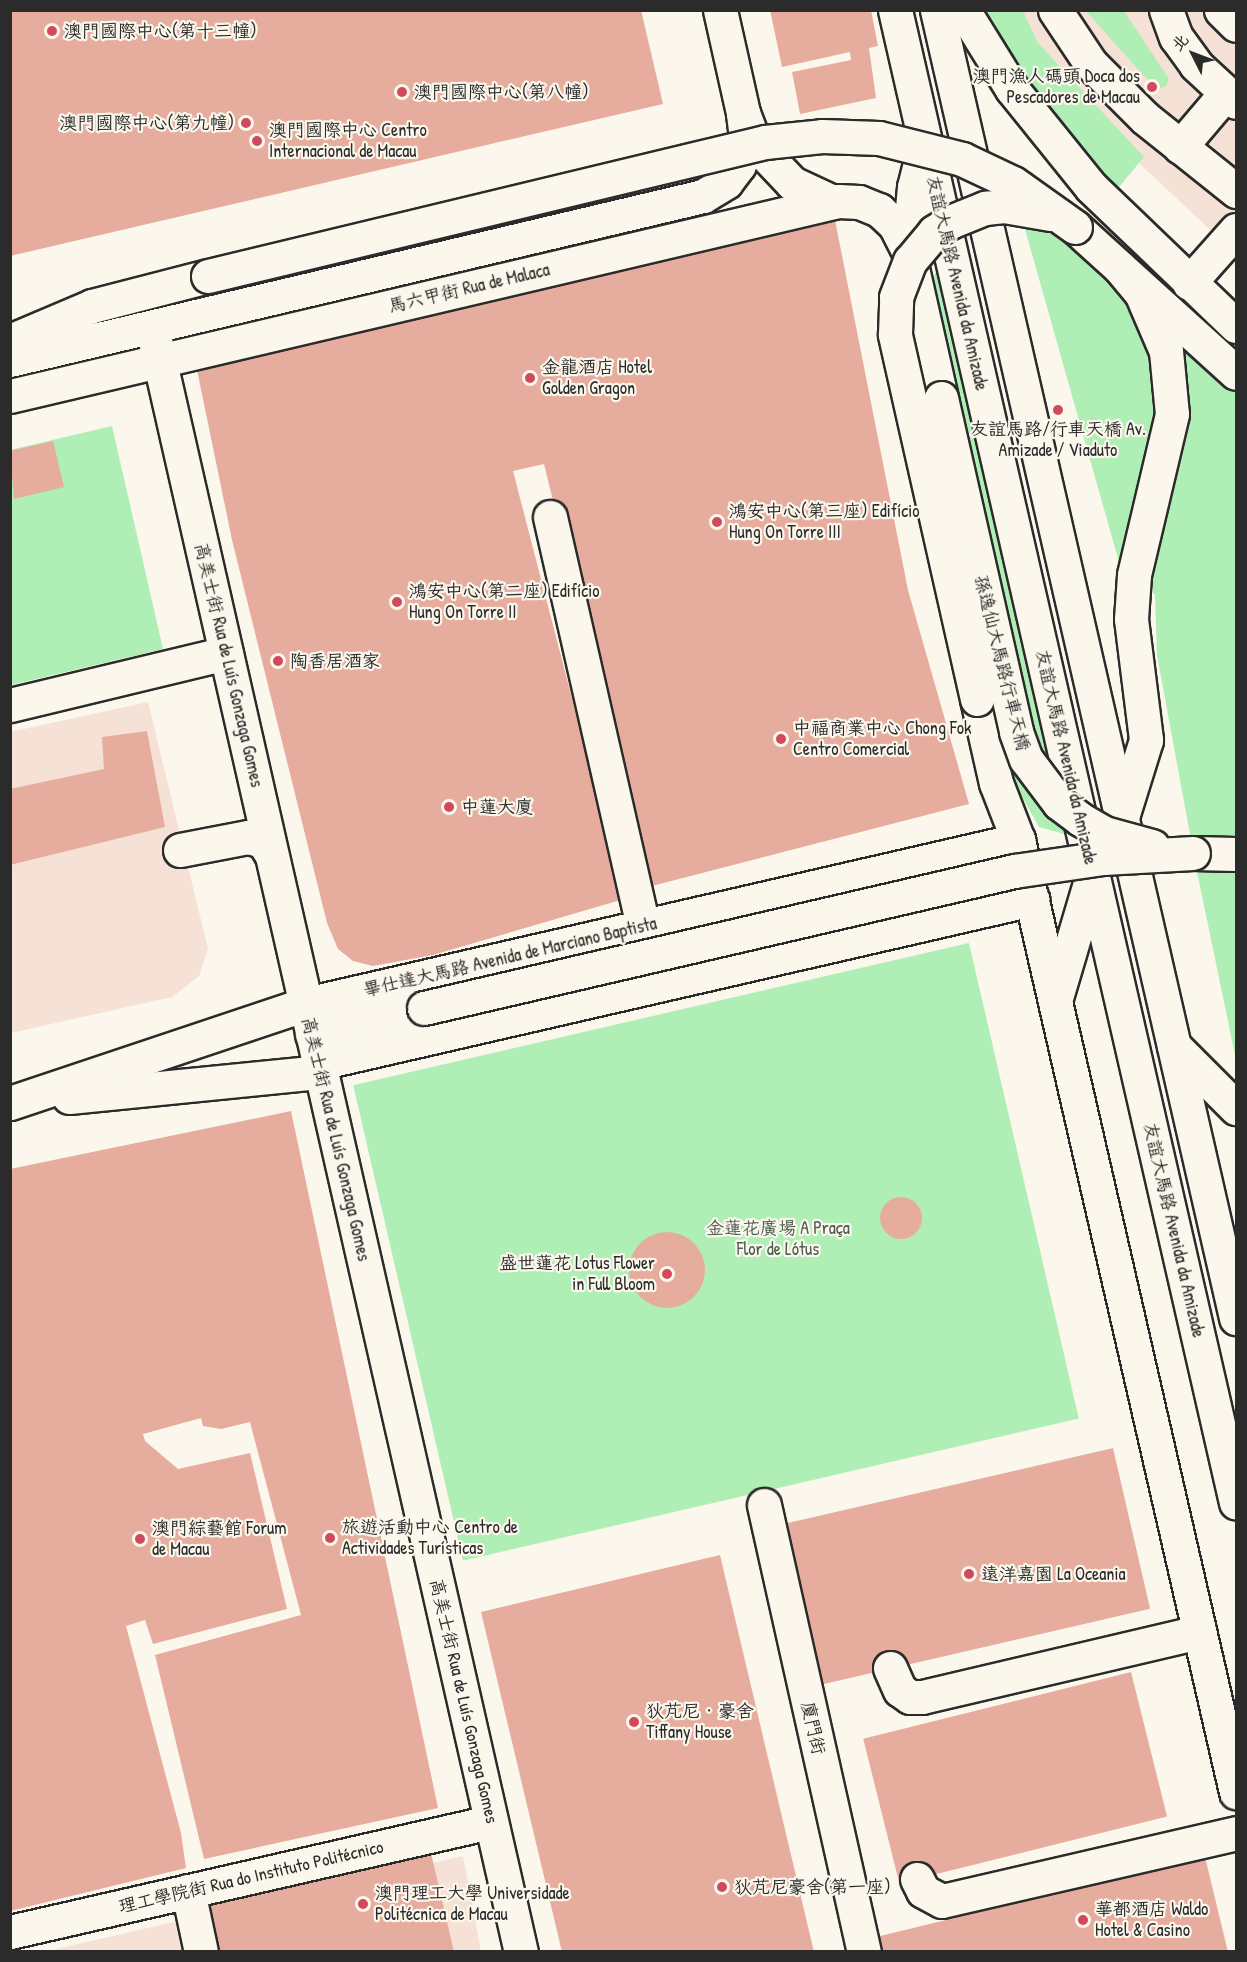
<!DOCTYPE html>
<html>
<head>
<meta charset="utf-8">
<style>
  body { margin:0 }
  #map { position:relative; width:1247px; height:1962px; overflow:hidden; background:#fbf7ec; font-family:"Patrick Hand","LXGW WenKai TC",sans-serif }
  div>[style] { position:absolute }
  .built>* { inset:0; background:#f5e1d5 }
  .green>* { inset:0; background:#afeeb5; transform-origin:0 0 }
  .building>* { inset:0; background:#e6ad9e; transform-origin:0 0 }
  .round { border-radius:50% }
  .roads { filter:drop-shadow(2px 0 #2b2b2b) drop-shadow(-2px 0 #2b2b2b) drop-shadow(0 2px #2b2b2b) drop-shadow(0 -2px #2b2b2b) }
  .minor>* { height:33px; margin:-16.5px; padding:0 16.5px; transform-origin:16.5px; border-radius:16.5px; background:#fbf7ec }
  .major>* { height:33px; margin:-16.5px; padding:0 16.5px; transform-origin:16.5px; border-radius:16.5px; background:#fbf7ec }
  .bridges { filter:drop-shadow(2px 0 #2b2b2b) drop-shadow(-2px 0 #2b2b2b) drop-shadow(0 2px #2b2b2b) drop-shadow(0 -2px #2b2b2b) }
  .major-bridge>* { height:33px; margin:-16.5px; padding:0 16.5px; transform-origin:16.5px; border-radius:16.5px; background:#fbf7ec }
  .dots>* { width:16px; height:16px; translate:-50% -50%; box-sizing:border-box; border:3px solid #fbf7ec; border-radius:50% }
  span { translate:-50% -50%; white-space:nowrap; text-align:center; line-height:1.15; -webkit-text-stroke:4.5px #fbf7ec; paint-order:stroke }
  .poi-label { font-size:18px; color:#2b2b2b }
  .left { translate:0 -50%; text-align:left }
  .right { translate:-100% -50%; text-align:right }
  .street-label { font-size:18px; color:#2b2b2b }
  .park-label { font-size:18px; color:#4c5c4e }
  .frame { position:absolute; inset:0; border:12px solid #2b2b2b; pointer-events:none }
  .north { position:absolute; left:1163px; top:24px; width:60px; height:60px; -webkit-text-stroke:4px #fbf7ec; paint-order:stroke; rotate:312deg; font-size:16px; font-weight:700; line-height:24px; text-align:center; color:#2b2b2b }
  .north::after { content:''; display:block; margin:auto; width:21px; height:27px; background:#2b2b2b; clip-path:polygon(50% 0,100% 100%,50% 72%,0 100%) }
</style>
</head>
<body>
<div id="map">
  <div class="built">
    <div style="clip-path:polygon(1013px 11px,1236px 11px,1236px 254px,1109px 135px)"></div>
    <div style="clip-path:polygon(148px 702px,208px 949px,199px 976px,172px 997px,11px 1033px,10px 732px)"></div>
    <div style="clip-path:polygon(463px 1856px,481px 1951px,43px 1952px)"></div>
  </div>
  <div class="green">
    <div style="clip-path:polygon(979px 11px,1023px 11px,1038px 43px,1144px 157px,1114px 193px,1020px 74px)"></div>
    <div style="clip-path:polygon(1086px 11px,1124px 11px,1169px 79px,1166px 86px,1158px 89px,1144px 76px)"></div>
    <div style="clip-path:polygon(1031px 171px,1236px 377px,1236px 1060px,1196px 867px,1157px 655px,1155px 595px,1119px 562px,1017px 201px)"></div>
    <div style="clip-path:polygon(942px 262px,1075px 837px,1039px 827px,1009px 774px,910px 314px)"></div>
    <div style="clip-path:polygon(112px 426px,163px 649px,11px 685px,10px 450px)"></div>
    <div style="left:969px;top:943px;width:488px;height:632px;rotate:77deg"></div>
  </div>
  <div class="building">
    <div style="clip-path:polygon(10px 10px,641px 10px,663px 104px,10px 256px)"></div>
    <div style="clip-path:polygon(770px 10px,871px 10px,878px 46px,869px 48px,876px 98px,800px 114px,792px 72px,851px 60px,850px 52px,782px 67px)"></div>
    <div style="clip-path:polygon(835px 220px,908px 590px,969px 804px,648px 887px,544px 464px,513px 471px,624px 899px,433px 955px,373px 966px,353px 961px,338px 949px,327px 923px,232px 540px,196px 365px,206px 356px)"></div>
    <div style="clip-path:polygon(53px 441px,64px 487px,14px 499px,10px 451px)"></div>
    <div style="clip-path:polygon(147px 731px,165px 827px,10px 865px,10px 789px,104px 769px,102px 737px)"></div>
    <div style="clip-path:polygon(291px 1111px,438px 1808px,204px 1859px,155px 1655px,301px 1615px,250px 1422px,221px 1429px,203px 1426px,201px 1418px,143px 1434px,145px 1441px,178px 1469px,250px 1453px,287px 1609px,153px 1644px,145px 1620px,126px 1626px,181px 1833px,186px 1868px,10px 1911px,10px 1169px)"></div>
    <div class="round" style="left:880px;top:1197px;width:42px;height:42px"></div>
    <div class="round" style="left:629px;top:1232px;width:76px;height:76px"></div>
    <div style="left:1113px;top:1448px;width:165px;height:337px;rotate:77deg"></div>
    <div style="clip-path:polygon(720px 1555px,814px 1952px,562px 1952px,481px 1612px)"></div>
    <div style="left:1131px;top:1672px;width:149px;height:276px;rotate:76deg"></div>
    <div style="clip-path:polygon(431px 1853px,454px 1952px,216px 1952px,207px 1905px)"></div>
    <div style="clip-path:polygon(1205px 1857px,1228px 1952px,880px 1952px,876px 1937px)"></div>
  </div>
  <div class="roads">
    <div class="minor">
      <div style="left:720px;top:10px;width:106px;rotate:77.4deg"></div>
      <div style="left:743px;top:113px;width:33px;rotate:69deg"></div>
      <div style="left:755px;top:144px;width:54px;rotate:46.5deg"></div>
      <div style="left:792px;top:183px;width:45px;rotate:24.9deg"></div>
      <div style="left:1055px;top:10px;width:65px;rotate:56.3deg"></div>
      <div style="left:1091px;top:64px;width:76px;rotate:45deg"></div>
      <div style="left:1145px;top:118px;width:117px;rotate:38.7deg"></div>
      <div style="left:1166px;top:10px;width:29px;rotate:70deg"></div>
      <div style="left:1176px;top:37px;width:34px;rotate:54deg"></div>
      <div style="left:1196px;top:65px;width:54px;rotate:42.8deg"></div>
      <div style="left:1221px;top:10px;width:21px;rotate:45deg"></div>
      <div style="left:1180px;top:147px;width:70px;rotate:-49.7deg"></div>
      <div style="left:1189px;top:283px;width:71px;rotate:-48.4deg"></div>
      <div style="left:152px;top:327px;width:1666px;rotate:77.21deg"></div>
      <div style="left:10px;top:360px;width:712px;rotate:-13.31deg"></div>
      <div style="left:703px;top:196px;width:27px;rotate:-31deg"></div>
      <div style="left:726px;top:182px;width:21px;rotate:-53deg"></div>
      <div style="left:739px;top:165px;width:28px;rotate:-75deg"></div>
      <div style="left:746px;top:138px;width:25px;rotate:-97deg"></div>
      <div style="left:10px;top:396px;width:851px;rotate:-13.25deg"></div>
      <div style="left:838px;top:201px;width:21px;rotate:3deg"></div>
      <div style="left:859px;top:202px;width:22px;rotate:22deg"></div>
      <div style="left:879px;top:210px;width:22px;rotate:43deg"></div>
      <div style="left:895px;top:225px;width:28px;rotate:63deg"></div>
      <div style="left:550px;top:517px;width:419px;rotate:77.2deg"></div>
      <div style="left:10px;top:705px;width:222px;rotate:-13.5deg"></div>
      <div style="left:180px;top:850px;width:69px;rotate:-10.8deg"></div>
      <div style="left:248px;top:837px;width:16px;rotate:15deg"></div>
      <div style="left:263px;top:841px;width:15px;rotate:58deg"></div>
      <div style="left:319px;top:1063px;width:732px;rotate:-12.95deg"></div>
      <div style="left:69px;top:1097px;width:253px;rotate:-5.7deg"></div>
      <div style="left:10px;top:1103px;width:312px;rotate:-18.5deg"></div>
      <div style="left:306px;top:1004px;width:731px;rotate:-12.97deg"></div>
      <div style="left:1018px;top:840px;width:977px;rotate:77.1deg"></div>
      <div style="left:764px;top:1505px;width:458px;rotate:77.4deg"></div>
      <div style="left:890px;top:1668px;width:24px;rotate:66deg"></div>
      <div style="left:900px;top:1690px;width:12px;rotate:35deg"></div>
      <div style="left:910px;top:1697px;width:12px"></div>
      <div style="left:922px;top:1697px;width:285px;rotate:-13.2deg"></div>
      <div style="left:917px;top:1879px;width:13px;rotate:63deg"></div>
      <div style="left:923px;top:1891px;width:21px;rotate:28deg"></div>
      <div style="left:942px;top:1901px;width:302px;rotate:-13deg"></div>
      <div style="left:188px;top:1891px;width:62px;rotate:78deg"></div>
      <div style="left:10px;top:1932px;width:493px;rotate:-12.9deg"></div>
    </div>
    <div class="major">
      <div style="left:895px;top:10px;width:1531px;rotate:77.13deg"></div>
      <div style="left:937px;top:10px;width:1342px;rotate:77.12deg"></div>
      <div style="left:963px;top:10px;width:93px;rotate:58.2deg"></div>
      <div style="left:1012px;top:89px;width:126px;rotate:51.1deg"></div>
      <div style="left:1091px;top:187px;width:201px;rotate:43.8deg"></div>
      <div style="left:923px;top:151px;width:37px;rotate:104deg"></div>
      <div style="left:914px;top:187px;width:63px;rotate:95.4deg"></div>
      <div style="left:908px;top:250px;width:152px;rotate:77.4deg"></div>
      <div style="left:1075px;top:227px;width:217px;rotate:42.2deg"></div>
      <div style="left:1120px;top:268px;width:33px;rotate:50deg"></div>
      <div style="left:1141px;top:293px;width:63px;rotate:66.7deg"></div>
      <div style="left:1166px;top:351px;width:63px;rotate:84.6deg"></div>
      <div style="left:1172px;top:414px;width:165px;rotate:103.3deg"></div>
      <div style="left:1134px;top:575px;width:44px;rotate:93.9deg"></div>
      <div style="left:1131px;top:619px;width:122px;rotate:82.9deg"></div>
      <div style="left:1146px;top:740px;width:81px;rotate:107.3deg"></div>
      <div style="left:10px;top:341px;width:89px;rotate:-23.1deg"></div>
      <div style="left:92px;top:306px;width:120px;rotate:-14.5deg"></div>
      <div style="left:977px;top:699px;width:86px;rotate:77.3deg"></div>
      <div style="left:996px;top:783px;width:61px;rotate:68.9deg"></div>
      <div style="left:1193px;top:853px;width:43px;rotate:1.3deg"></div>
      <div style="left:1055px;top:1001px;width:130px;rotate:-73.5deg"></div>
      <div style="left:312px;top:1034px;width:115px;rotate:-13.1deg"></div>
      <div style="left:1174px;top:1046px;width:88px;rotate:45deg"></div>
    </div>
  </div>
  <div class="bridges">
    <div class="major-bridge">
      <div style="left:208px;top:276px;width:573px;rotate:-13.53deg"></div>
      <div style="left:765px;top:142px;width:57px;rotate:-6deg"></div>
      <div style="left:822px;top:136px;width:57px;rotate:2deg"></div>
      <div style="left:879px;top:138px;width:86px;rotate:14.2deg"></div>
      <div style="left:962px;top:159px;width:56px;rotate:25.2deg"></div>
      <div style="left:1013px;top:183px;width:76px;rotate:35.4deg"></div>
      <div style="left:941px;top:398px;width:342px;rotate:77.3deg"></div>
      <div style="left:1016px;top:732px;width:29px;rotate:70deg"></div>
      <div style="left:1026px;top:759px;width:55px;rotate:53.1deg"></div>
      <div style="left:1059px;top:803px;width:26px;rotate:37deg"></div>
      <div style="left:1080px;top:819px;width:28px;rotate:30deg"></div>
      <div style="left:1104px;top:833px;width:50px;rotate:15.2deg"></div>
      <div style="left:977px;top:699px;width:374px;rotate:-102.7deg"></div>
      <div style="left:895px;top:334px;width:37px;rotate:-88deg"></div>
      <div style="left:896px;top:297px;width:39px;rotate:-69deg"></div>
      <div style="left:910px;top:261px;width:38px;rotate:-50deg"></div>
      <div style="left:934px;top:232px;width:19px;rotate:-32deg"></div>
      <div style="left:950px;top:222px;width:38px;rotate:-22deg"></div>
      <div style="left:985px;top:208px;width:19px;rotate:-6deg"></div>
      <div style="left:1004px;top:206px;width:47px;rotate:9.9deg"></div>
      <div style="left:424px;top:1008px;width:606px;rotate:-13.07deg"></div>
      <div style="left:1014px;top:871px;width:90px;rotate:-8.3deg"></div>
      <div style="left:1103px;top:858px;width:90px;rotate:-3.2deg"></div>
    </div>
  </div>
  <div class="dots">
    <div style="left:52px;top:31px;background:#d1495b"></div>
    <div style="left:1152px;top:87px;background:#d1495b"></div>
    <div style="left:402px;top:92px;background:#d1495b"></div>
    <div style="left:246px;top:123px;background:#d1495b"></div>
    <div style="left:257px;top:141px;background:#d1495b"></div>
    <div style="left:530px;top:378px;background:#d1495b"></div>
    <div style="left:1058px;top:410px;background:#d1495b"></div>
    <div style="left:717px;top:522px;background:#d1495b"></div>
    <div style="left:397px;top:602px;background:#d1495b"></div>
    <div style="left:278px;top:661px;background:#d1495b"></div>
    <div style="left:781px;top:739px;background:#d1495b"></div>
    <div style="left:449px;top:807px;background:#d1495b"></div>
    <div style="left:667px;top:1274px;background:#d1495b"></div>
    <div style="left:330px;top:1538px;background:#d1495b"></div>
    <div style="left:140px;top:1539px;background:#d1495b"></div>
    <div style="left:969px;top:1574px;background:#d1495b"></div>
    <div style="left:634px;top:1722px;background:#d1495b"></div>
    <div style="left:722px;top:1887px;background:#d1495b"></div>
    <div style="left:363px;top:1904px;background:#d1495b"></div>
    <div style="left:1083px;top:1920px;background:#d1495b"></div>
  </div>
  <div class="poi-label">
    <span class="left" style="left:64px;top:31px">澳門國際中心(第十三幢)</span>
    <span class="right" style="left:1140px;top:87px">澳門漁人碼頭 Doca dos<br>Pescadores de Macau</span>
    <span class="left" style="left:414px;top:92px">澳門國際中心(第八幢)</span>
    <span class="right" style="left:234px;top:123px">澳門國際中心(第九幢)</span>
    <span class="left" style="left:269px;top:141px">澳門國際中心 Centro<br>Internacional de Macau</span>
    <span class="left" style="left:542px;top:378px">金龍酒店 Hotel<br>Golden Gragon</span>
    <span style="left:1058px;top:440px">友誼馬路/行車天橋 Av.<br>Amizade / Viaduto</span>
    <span class="left" style="left:729px;top:522px">鴻安中心(第三座) Edifício<br>Hung On Torre III</span>
    <span class="left" style="left:409px;top:602px">鴻安中心(第二座) Edifício<br>Hung On Torre II</span>
    <span class="left" style="left:290px;top:661px">陶香居酒家</span>
    <span class="left" style="left:793px;top:739px">中福商業中心 Chong Fok<br>Centro Comercial</span>
    <span class="left" style="left:461px;top:807px">中蓮大廈</span>
    <span class="right" style="left:655px;top:1274px">盛世蓮花 Lotus Flower<br>in Full Bloom</span>
    <span class="left" style="left:342px;top:1538px">旅遊活動中心 Centro de<br>Actividades Turísticas</span>
    <span class="left" style="left:152px;top:1539px">澳門綜藝館 Forum<br>de Macau</span>
    <span class="left" style="left:981px;top:1574px">遠洋嘉園 La Oceania</span>
    <span class="left" style="left:646px;top:1722px">狄芃尼．豪舍<br>Tiffany House</span>
    <span class="left" style="left:734px;top:1887px">狄芃尼豪舍(第一座)</span>
    <span class="left" style="left:375px;top:1904px">澳門理工大學 Universidade<br>Politécnica de Macau</span>
    <span class="left" style="left:1095px;top:1920px">華都酒店 Waldo<br>Hotel &amp; Casino</span>
  </div>
  <div class="street-label">
    <span style="left:957px;top:283px;rotate:77deg">友誼大馬路 Avenida da Amizade</span>
    <span style="left:469px;top:288px;rotate:-13deg">馬六甲街 Rua de Malaca</span>
    <span style="left:1002px;top:663px;rotate:76deg">孫逸仙大馬路行車天橋</span>
    <span style="left:229px;top:665px;rotate:77deg">高美士街 Rua de Luís Gonzaga Gomes</span>
    <span style="left:1066px;top:757px;rotate:77deg">友誼大馬路 Avenida da Amizade</span>
    <span style="left:510px;top:957px;rotate:-13deg">畢仕達大馬路 Avenida de Marciano Baptista</span>
    <span style="left:336px;top:1139px;rotate:77deg">高美士街 Rua de Luís Gonzaga Gomes</span>
    <span style="left:1174px;top:1230px;rotate:77deg">友誼大馬路 Avenida da Amizade</span>
    <span style="left:464px;top:1701px;rotate:77deg">高美士街 Rua de Luís Gonzaga Gomes</span>
    <span style="left:813px;top:1728px;rotate:77deg">廈門街</span>
    <span style="left:251px;top:1877px;rotate:-13deg">理工學院街 Rua do Instituto Politécnico</span>
  </div>
  <div class="park-label">
    <span style="left:778px;top:1239px">金蓮花廣場 A Praça<br>Flor de Lótus</span>
  </div>
  <div class="frame"></div>
  <div class="north">北</div>
</div>
</body>
</html>
